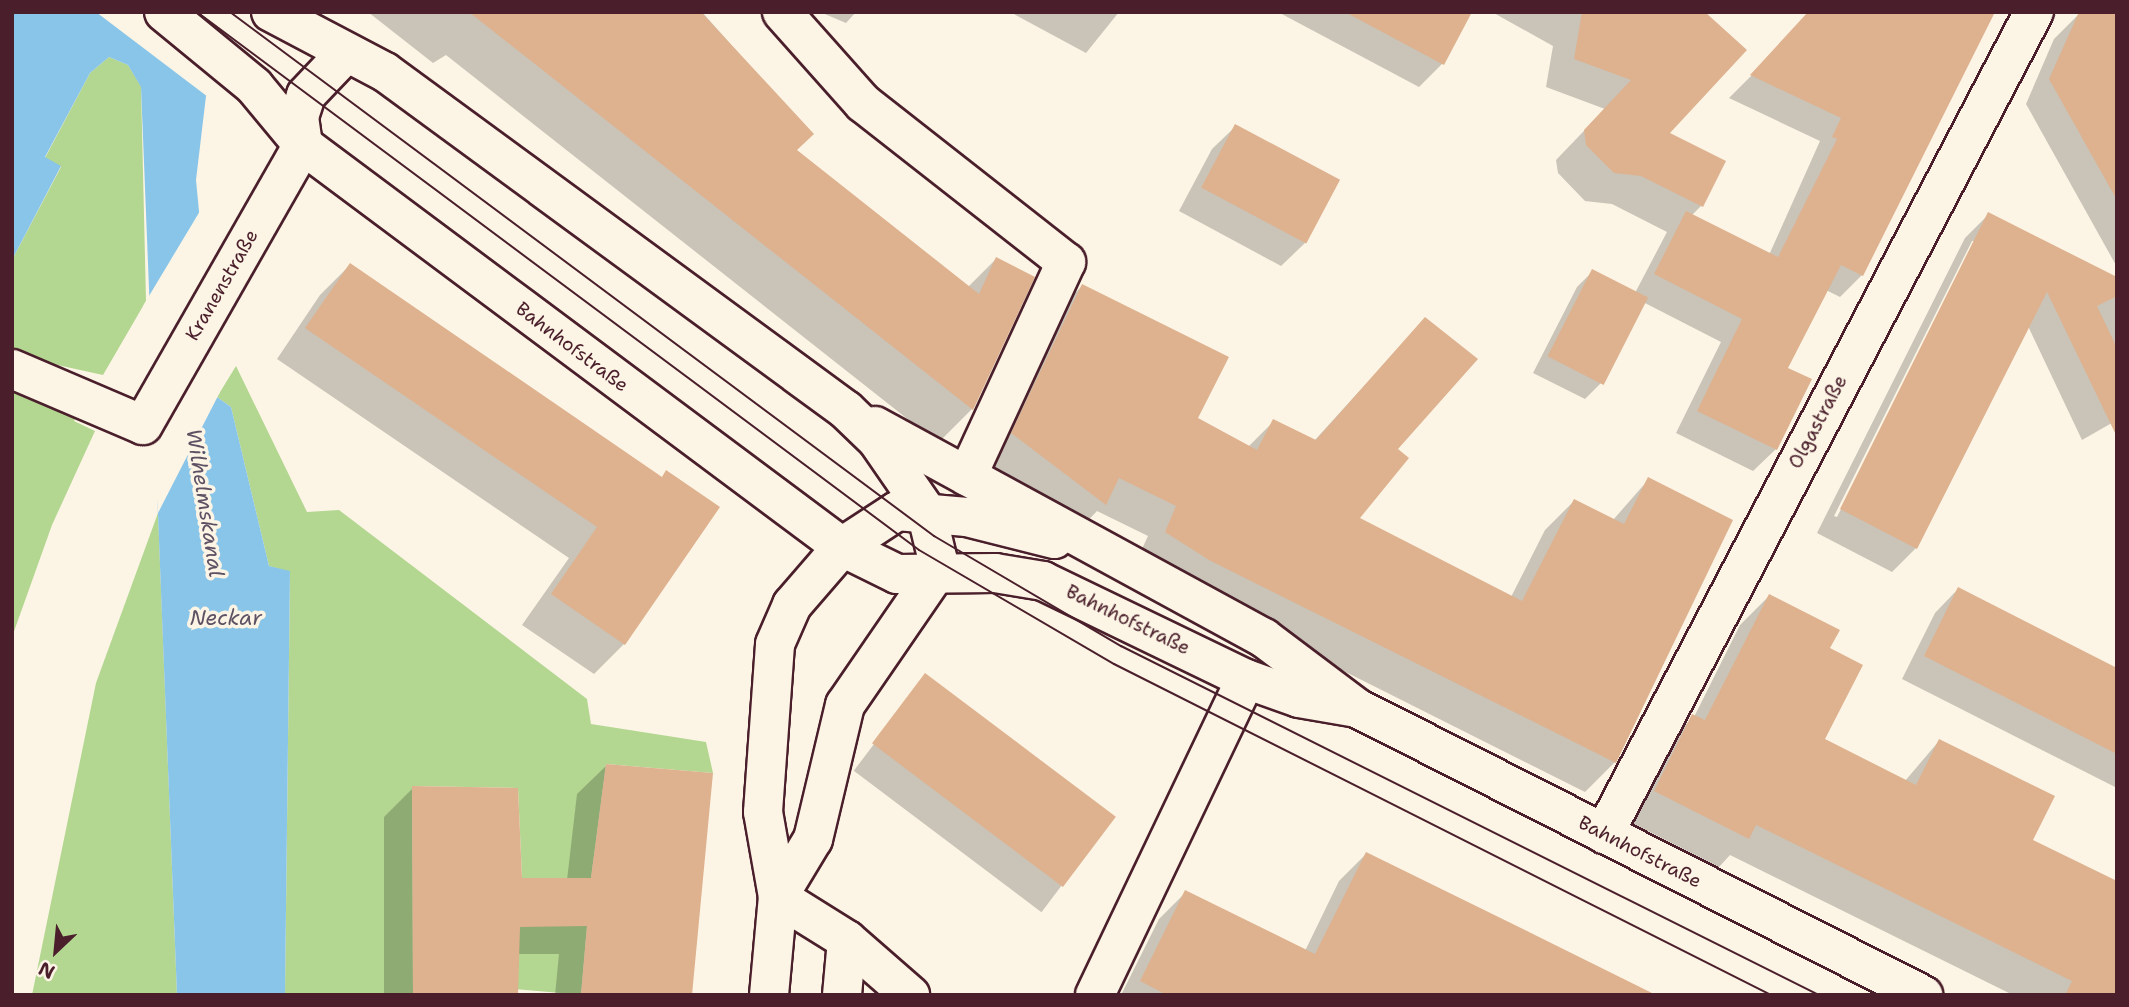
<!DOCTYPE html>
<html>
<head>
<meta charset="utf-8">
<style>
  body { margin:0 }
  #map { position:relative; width:2129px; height:1007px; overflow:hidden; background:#fcf5e5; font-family:"Shantell Sans",sans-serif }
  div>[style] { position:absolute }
  .green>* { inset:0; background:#b3d691; transform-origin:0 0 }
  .water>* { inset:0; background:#89c5e9 }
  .pier>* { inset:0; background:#fcf5e5 }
  .shadow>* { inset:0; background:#0003; transform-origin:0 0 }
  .building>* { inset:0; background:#deb18f; transform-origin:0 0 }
  .roads { filter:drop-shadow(2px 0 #4a1f2b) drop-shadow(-2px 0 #4a1f2b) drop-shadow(0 2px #4a1f2b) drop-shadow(0 -2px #4a1f2b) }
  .minor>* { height:38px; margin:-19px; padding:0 19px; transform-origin:19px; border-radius:19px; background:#fcf5e5 }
  .tram>* { height:2px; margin:-1px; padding:0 1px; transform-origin:1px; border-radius:1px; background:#4a1f2b }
  span { translate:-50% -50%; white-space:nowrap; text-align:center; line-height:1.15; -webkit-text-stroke:7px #fcf5e5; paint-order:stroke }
  .street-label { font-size:19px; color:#4a1f2b }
  .water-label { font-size:21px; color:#5d5164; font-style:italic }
  .frame { position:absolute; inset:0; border:14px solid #4a1f2b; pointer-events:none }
  .north { position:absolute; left:21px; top:916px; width:70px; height:70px; -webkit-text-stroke:5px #fcf5e5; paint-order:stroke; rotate:206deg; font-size:19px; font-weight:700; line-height:28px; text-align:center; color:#4a1f2b }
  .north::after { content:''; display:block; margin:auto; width:24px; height:32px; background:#4a1f2b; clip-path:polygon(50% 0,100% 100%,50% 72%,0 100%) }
</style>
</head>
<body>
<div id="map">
  <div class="green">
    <div style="clip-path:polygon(109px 57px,128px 65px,141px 86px,146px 301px,103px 375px,12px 355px,12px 260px,61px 167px,45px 158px,90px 73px)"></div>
    <div style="clip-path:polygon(236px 366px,307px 512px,339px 510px,587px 699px,591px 724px,706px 742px,713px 773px,606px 764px,591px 878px,522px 878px,518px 788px,412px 786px,413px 995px,285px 995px,290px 572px,269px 566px,231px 407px,217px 397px)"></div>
    <div style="clip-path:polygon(12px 383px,80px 411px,74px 421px,95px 431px,52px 525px,12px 637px)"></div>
    <div style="clip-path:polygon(158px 513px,177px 995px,32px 995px,96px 683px)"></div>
    <div style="left:587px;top:926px;width:69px;height:67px;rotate:95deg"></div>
  </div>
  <div class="water">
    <div style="clip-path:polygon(12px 12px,216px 12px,196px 180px,217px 397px,231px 407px,269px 566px,290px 571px,285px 995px,177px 995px,141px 87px,128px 65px,109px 57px,90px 73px,45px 157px,61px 166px,12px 260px)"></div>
  </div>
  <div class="pier">
    <div style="clip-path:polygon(95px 12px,219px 12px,208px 97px,96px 12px)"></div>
    <div style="clip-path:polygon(200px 211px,220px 392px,158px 513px,143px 306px)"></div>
  </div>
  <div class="shadow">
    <div style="clip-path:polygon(368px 12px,702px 12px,811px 134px,795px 151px,968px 287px,996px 259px,1033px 278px,972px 409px,938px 443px,446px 55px,433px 63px)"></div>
    <div style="clip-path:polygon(820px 12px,856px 12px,846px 23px)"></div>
    <div style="clip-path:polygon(1010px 12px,1119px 12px,1086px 53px)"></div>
    <div style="clip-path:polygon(1278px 12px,1470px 12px,1442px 64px,1419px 87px)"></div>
    <div style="clip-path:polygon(1492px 12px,1702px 12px,1668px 133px,1701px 206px,1691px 216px,1769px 255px,1820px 141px,1729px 98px,1813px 14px,1830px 12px,1862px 275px,1840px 297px,1826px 290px,1786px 368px,1776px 449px,1753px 471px,1676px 433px,1721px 342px,1643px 302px,1601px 383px,1585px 399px,1533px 373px,1577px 287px,1593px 271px,1635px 293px,1667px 232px,1612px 204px,1585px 201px,1558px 173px,1556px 160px,1605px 109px,1546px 87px,1553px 46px)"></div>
    <div style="clip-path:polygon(2079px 14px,2117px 21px,2117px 267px,2026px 104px,2054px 39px)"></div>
    <div style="clip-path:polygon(1236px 126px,1305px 243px,1281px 266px,1179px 211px,1212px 149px)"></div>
    <div style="clip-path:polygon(evenodd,1989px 214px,2117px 279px,2117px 420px,2082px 440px,2028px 326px,1916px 548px,1892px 572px,1817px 533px,1965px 238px,1989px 214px,1972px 241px,1976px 241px,1837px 517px,1834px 516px,1972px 241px)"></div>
    <div style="clip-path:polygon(350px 265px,661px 478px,667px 472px,624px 644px,594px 674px,522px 625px,569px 558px,277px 359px,320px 295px)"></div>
    <div style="clip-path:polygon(1082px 286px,1196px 419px,1248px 447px,1274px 421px,1314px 441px,1425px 319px,1395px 449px,1358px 518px,1511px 597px,1545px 530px,1574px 501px,1613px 520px,1649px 479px,1615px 762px,1585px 792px,1180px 589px,1136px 562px,1148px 536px,1097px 511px,1075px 534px,982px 463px,1053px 316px)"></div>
    <div style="clip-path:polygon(1958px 589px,2117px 670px,2117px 788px,1902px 679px,1935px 613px)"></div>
    <div style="clip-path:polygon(1769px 596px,1828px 649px,1822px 740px,1905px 781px,1939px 741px,2030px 841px,2117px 995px,2013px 995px,1730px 855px,1719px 867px,1626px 820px,1663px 745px,1694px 717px,1740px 625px)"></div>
    <div style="left:926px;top:675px;width:235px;height:120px;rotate:37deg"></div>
    <div style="clip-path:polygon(606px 766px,690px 995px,555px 995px,559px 954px,518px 954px,517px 995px,384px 995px,384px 817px,413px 788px,520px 880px,567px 880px,577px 794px)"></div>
    <div style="clip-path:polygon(1366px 854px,1651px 995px,1121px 995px,1159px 919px,1186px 892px,1305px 951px,1339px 881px)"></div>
  </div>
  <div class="building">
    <div style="clip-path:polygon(469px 12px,701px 12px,814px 134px,797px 150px,979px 294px,996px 257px,1035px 277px,973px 410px)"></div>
    <div style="clip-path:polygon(1345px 12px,1472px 12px,1444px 65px)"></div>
    <div style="clip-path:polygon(1582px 12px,1705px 12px,1747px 50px,1670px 133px,1726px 161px,1703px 207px,1641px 176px,1614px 173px,1586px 145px,1584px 130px,1631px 80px,1574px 59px)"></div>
    <div style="clip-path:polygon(1808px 12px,1995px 12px,1863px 276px,1841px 265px,1788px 368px,1812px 379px,1777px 450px,1697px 411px,1742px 319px,1654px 274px,1686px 211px,1778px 257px,1837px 139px,1832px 137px,1841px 118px,1750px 75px)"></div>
    <div style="clip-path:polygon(2079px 12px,2117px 12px,2117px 200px,2049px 79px)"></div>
    <div style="left:1235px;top:124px;width:119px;height:72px;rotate:28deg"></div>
    <div style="clip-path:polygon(1988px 212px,2117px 277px,2117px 296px,2097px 306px,2117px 348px,2117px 437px,2047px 292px,1917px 549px,1840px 509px)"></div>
    <div style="clip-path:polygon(350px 263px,662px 477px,666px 470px,720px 507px,625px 645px,551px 594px,597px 527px,305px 328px)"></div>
    <div style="left:1592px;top:269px;width:63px;height:98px;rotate:27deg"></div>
    <div style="clip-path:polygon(1082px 284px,1229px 357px,1198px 418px,1257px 450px,1273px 419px,1316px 440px,1425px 317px,1478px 359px,1398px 449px,1409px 458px,1360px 518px,1522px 601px,1574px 499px,1624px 524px,1648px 477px,1733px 520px,1616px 763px,1209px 560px,1165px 532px,1176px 506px,1119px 478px,1106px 505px,1011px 433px)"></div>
    <div style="clip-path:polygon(1958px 587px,2117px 668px,2117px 754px,1924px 656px)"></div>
    <div style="clip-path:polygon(1769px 594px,1840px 630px,1830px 648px,1863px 665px,1825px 739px,1916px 785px,1939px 739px,2055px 796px,2033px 840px,2117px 881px,2117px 995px,2065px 995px,2072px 981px,1904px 898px,1756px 825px,1749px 839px,1654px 791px,1692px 714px,1705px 720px)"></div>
    <div style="left:925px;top:673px;width:239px;height:88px;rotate:37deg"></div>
    <div style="clip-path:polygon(606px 764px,713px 773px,692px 995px,581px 995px,587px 926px,520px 927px,518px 995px,413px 995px,412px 786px,518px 788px,522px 878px,591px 878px)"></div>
    <div style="clip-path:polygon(1366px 852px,1537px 936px,1656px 995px,1167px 995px,1140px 981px,1185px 890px,1315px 954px)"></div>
  </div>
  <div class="roads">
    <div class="minor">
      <div style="left:164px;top:12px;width:117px;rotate:39.4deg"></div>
      <div style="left:254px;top:86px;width:77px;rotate:50.3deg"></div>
      <div style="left:303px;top:145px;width:672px;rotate:36.72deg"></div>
      <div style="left:842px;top:547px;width:61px;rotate:26.1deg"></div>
      <div style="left:897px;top:574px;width:98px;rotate:-0.6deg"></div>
      <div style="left:995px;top:573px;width:49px;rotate:9.5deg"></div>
      <div style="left:1043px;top:581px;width:225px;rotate:25.8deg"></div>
      <div style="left:1246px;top:679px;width:56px;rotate:19.7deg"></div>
      <div style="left:1299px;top:698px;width:59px;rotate:9.8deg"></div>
      <div style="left:271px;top:12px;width:129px;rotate:27.8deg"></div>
      <div style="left:385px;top:72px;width:572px;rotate:36.25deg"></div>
      <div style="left:846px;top:410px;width:43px;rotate:44.1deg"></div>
      <div style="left:877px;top:440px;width:86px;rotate:55.4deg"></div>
      <div style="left:926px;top:511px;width:51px;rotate:76.5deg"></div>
      <div style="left:938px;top:561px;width:17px;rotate:107deg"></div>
      <div style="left:933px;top:577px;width:155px;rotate:124.5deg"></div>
      <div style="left:845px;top:705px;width:138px;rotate:103.4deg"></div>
      <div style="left:813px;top:839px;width:68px;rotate:121.1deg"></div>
      <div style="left:782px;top:12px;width:122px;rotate:48.3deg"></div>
      <div style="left:863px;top:103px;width:258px;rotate:38.1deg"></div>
      <div style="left:1066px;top:262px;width:236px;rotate:114.8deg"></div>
      <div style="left:303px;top:145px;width:28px;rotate:-98deg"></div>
      <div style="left:299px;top:117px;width:23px;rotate:-72deg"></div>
      <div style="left:306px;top:95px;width:57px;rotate:-46.4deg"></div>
      <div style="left:12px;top:369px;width:142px;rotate:23.1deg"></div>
      <div style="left:143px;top:425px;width:322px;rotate:-60.3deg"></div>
      <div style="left:875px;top:426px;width:443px;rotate:28.6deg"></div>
      <div style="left:1264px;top:638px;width:116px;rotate:37deg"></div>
      <div style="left:1357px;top:708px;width:635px;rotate:26.89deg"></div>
      <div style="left:1604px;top:834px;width:928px;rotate:-62.39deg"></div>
      <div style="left:778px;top:897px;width:81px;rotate:31.9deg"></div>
      <div style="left:847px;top:940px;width:84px;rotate:41.1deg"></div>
      <div style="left:769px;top:995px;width:98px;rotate:-84.8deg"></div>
      <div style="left:778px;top:897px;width:86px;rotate:-100deg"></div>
      <div style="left:763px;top:812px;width:168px;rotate:-85.9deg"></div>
      <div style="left:775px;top:644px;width:43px;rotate:-66.4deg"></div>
      <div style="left:792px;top:605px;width:77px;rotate:-49.2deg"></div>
      <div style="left:842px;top:547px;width:66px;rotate:-33.2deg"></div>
      <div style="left:897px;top:511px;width:70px;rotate:4.9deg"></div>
      <div style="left:967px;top:517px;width:90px;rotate:14.2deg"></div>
      <div style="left:842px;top:995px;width:55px;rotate:-84.8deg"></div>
      <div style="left:1095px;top:995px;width:350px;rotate:-64.5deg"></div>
    </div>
  </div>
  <div class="tram">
    <div style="left:197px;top:12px;width:900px;rotate:36.69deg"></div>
    <div style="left:919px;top:550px;width:226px;rotate:30.3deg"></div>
    <div style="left:1114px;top:664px;width:736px;rotate:26.74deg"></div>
    <div style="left:230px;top:12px;width:878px;rotate:36.66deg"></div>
    <div style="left:934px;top:536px;width:217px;rotate:30.5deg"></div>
    <div style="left:1121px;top:646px;width:780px;rotate:26.57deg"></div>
  </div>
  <div class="street-label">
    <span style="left:222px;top:285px;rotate:-60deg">Kranenstraße</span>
    <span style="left:572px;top:347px;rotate:37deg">Bahnhofstraße</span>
    <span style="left:1818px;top:422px;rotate:-62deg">Olgastraße</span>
    <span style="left:1128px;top:620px;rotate:26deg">Bahnhofstraße</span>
    <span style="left:1640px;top:852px;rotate:27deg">Bahnhofstraße</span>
  </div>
  <div class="water-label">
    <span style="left:205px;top:503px;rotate:81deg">Wilhelmskanal</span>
    <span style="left:226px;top:618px">Neckar</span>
  </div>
  <div class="frame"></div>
  <div class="north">N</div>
</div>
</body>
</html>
